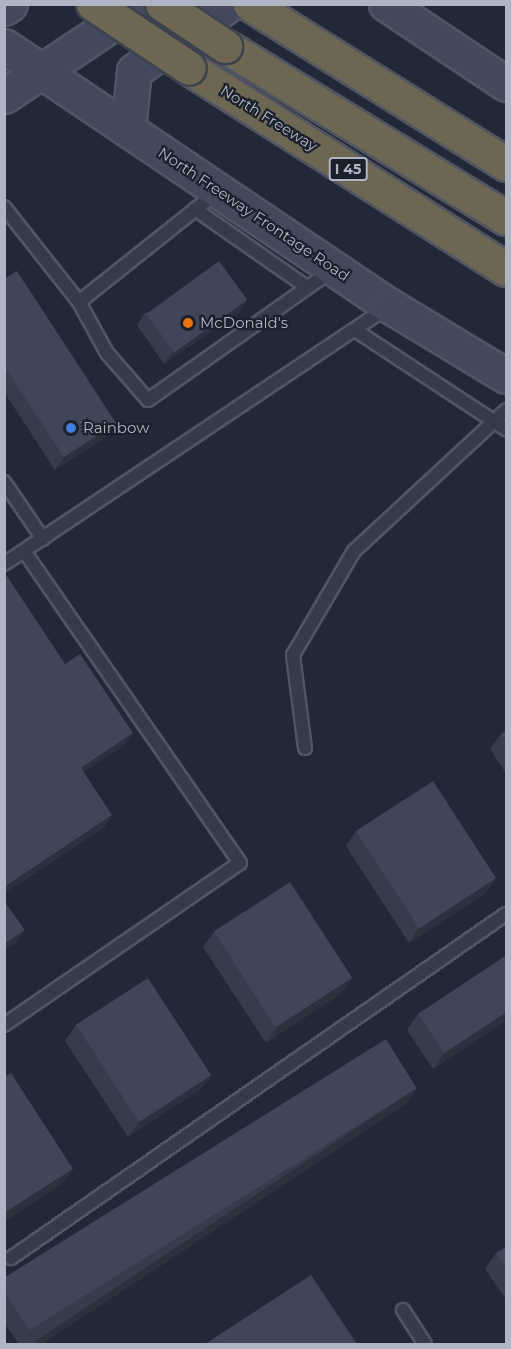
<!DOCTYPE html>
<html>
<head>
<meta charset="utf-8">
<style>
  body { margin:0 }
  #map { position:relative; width:511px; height:1349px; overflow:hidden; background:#222837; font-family:Montserrat,sans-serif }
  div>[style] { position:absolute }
  .roads { filter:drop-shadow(2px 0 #505562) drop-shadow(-2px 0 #505562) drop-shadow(0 2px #505562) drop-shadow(0 -2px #505562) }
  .lane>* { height:12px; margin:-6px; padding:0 6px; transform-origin:6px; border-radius:6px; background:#353b48 }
  .secondary>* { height:33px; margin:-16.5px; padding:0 16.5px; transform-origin:16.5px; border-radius:16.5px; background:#43495b }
  .highway>* { height:33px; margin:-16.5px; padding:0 16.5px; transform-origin:16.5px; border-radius:16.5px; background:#6d6652 }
  .bridges { filter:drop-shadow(2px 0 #3d424f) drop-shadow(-2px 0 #3d424f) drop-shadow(0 2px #3d424f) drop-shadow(0 -2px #3d424f) }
  .highway-bridge>* { height:33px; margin:-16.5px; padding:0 16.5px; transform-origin:16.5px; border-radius:16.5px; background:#6d6652 }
  .wall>* { inset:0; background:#353c4b }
  .shaded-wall>* { inset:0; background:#2b313d }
  .building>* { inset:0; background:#3e4657; transform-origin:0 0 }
  .dots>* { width:16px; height:16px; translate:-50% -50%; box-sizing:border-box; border:3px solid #1a202c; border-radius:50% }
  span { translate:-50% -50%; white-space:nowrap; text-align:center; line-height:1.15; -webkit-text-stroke:4.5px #1a202c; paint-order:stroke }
  .shield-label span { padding:2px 4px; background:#1a202c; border:2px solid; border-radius:4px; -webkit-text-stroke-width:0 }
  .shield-label { font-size:14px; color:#b0b5c4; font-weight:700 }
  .street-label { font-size:15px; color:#b0b5c4 }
  .poi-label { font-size:15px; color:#b0b5c4 }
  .left { translate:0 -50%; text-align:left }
  .frame { position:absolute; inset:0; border:6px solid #b0b5c4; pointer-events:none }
</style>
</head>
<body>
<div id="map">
  <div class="roads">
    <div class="lane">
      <div style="left:4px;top:207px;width:121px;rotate:51.7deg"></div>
      <div style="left:79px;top:302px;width:175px;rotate:-38.5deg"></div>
      <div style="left:195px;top:209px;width:136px;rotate:34.9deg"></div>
      <div style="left:79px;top:302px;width:58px;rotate:61.2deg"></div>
      <div style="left:107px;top:353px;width:62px;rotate:48.9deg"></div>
      <div style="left:148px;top:400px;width:225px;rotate:-35.2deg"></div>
      <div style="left:355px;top:330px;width:181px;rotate:33.3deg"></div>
      <div style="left:4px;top:482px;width:69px;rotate:55.6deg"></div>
      <div style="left:4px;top:564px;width:461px;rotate:-33.8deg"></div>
      <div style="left:305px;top:748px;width:94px;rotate:-97.4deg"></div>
      <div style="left:293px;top:655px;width:121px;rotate:-59.6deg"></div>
      <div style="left:354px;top:551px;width:207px;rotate:-42.8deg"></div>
      <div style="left:4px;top:1025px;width:286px;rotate:-34.5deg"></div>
      <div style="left:240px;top:863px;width:379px;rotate:-124.7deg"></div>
      <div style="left:11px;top:1258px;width:603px;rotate:-34.8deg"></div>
      <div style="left:403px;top:1310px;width:40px;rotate:57.1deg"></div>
    </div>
    <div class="secondary">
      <div style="left:386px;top:4px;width:144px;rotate:33.7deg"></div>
      <div style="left:4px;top:8px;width:7px;rotate:-34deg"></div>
      <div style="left:4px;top:46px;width:465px;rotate:34deg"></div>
      <div style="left:390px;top:306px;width:135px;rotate:31.1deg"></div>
      <div style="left:4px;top:96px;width:166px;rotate:-33.7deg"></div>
      <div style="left:128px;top:129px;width:58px;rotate:-84.1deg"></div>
      <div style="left:134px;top:71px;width:116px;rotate:-35.2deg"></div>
    </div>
    <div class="highway">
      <div style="left:250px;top:4px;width:302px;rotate:32deg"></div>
      <div style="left:225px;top:46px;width:329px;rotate:31.5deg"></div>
      <div style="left:189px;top:68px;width:375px;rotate:32.4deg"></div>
    </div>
  </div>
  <div class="bridges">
    <div class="highway-bridge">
      <div style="left:93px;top:4px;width:115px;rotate:33.7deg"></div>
      <div style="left:162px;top:4px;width:76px;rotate:33.7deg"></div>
    </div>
  </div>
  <div class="wall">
    <div style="clip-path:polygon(4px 279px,116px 423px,108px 436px,55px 470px,4px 392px)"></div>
    <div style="clip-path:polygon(247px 300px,238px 313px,164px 364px,137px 325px,145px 313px)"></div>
    <div style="clip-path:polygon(507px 730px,507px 775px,490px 749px,501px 734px)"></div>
    <div style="clip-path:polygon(356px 831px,486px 893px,409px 943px,346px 846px)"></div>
    <div style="clip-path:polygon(214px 932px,352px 978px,342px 993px,266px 1043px,203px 947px)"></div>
    <div style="clip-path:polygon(507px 955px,507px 1023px,505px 1021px,433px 1069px,407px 1030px,418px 1014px)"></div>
    <div style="clip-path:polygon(76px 1025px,211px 1075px,200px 1090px,128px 1137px,65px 1041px)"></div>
    <div style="clip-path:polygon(417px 1088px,407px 1103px,42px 1344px,19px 1344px,4px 1323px,5px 1292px)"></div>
    <div style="clip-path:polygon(507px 1246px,507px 1301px,485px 1269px,496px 1253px)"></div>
  </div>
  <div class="shaded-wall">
    <div style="clip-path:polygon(247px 300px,238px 313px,164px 364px,173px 352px)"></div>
    <div style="clip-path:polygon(116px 423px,108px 436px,55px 470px,64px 457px)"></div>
    <div style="clip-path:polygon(133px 733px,124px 746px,72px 780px,81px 768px)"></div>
    <div style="clip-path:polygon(112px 815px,104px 828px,4px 894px,4px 887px)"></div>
    <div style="clip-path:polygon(496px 878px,486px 893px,409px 943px,419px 928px)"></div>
    <div style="clip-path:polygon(25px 930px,16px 943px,4px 951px,4px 944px)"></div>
    <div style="clip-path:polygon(352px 978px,342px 993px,266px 1043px,277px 1027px)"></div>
    <div style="clip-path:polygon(507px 1012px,507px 1019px,505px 1021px,433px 1069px,444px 1053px)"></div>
    <div style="clip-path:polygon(211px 1075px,200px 1090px,128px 1137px,139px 1122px)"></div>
    <div style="clip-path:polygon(417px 1088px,407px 1103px,42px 1344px,33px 1344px,37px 1340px)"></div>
    <div style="clip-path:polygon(73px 1169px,62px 1184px,4px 1222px,4px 1213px)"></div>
  </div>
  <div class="building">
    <div style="left:219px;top:261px;width:48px;height:90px;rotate:54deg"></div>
    <div style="clip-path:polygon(17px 271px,116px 423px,64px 457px,4px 366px,4px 279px)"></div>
    <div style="clip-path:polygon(7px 576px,65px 664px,80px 654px,133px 733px,81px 768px,112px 815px,4px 887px,4px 578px)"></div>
    <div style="clip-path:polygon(507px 730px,507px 743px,501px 734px)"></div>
    <div style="left:433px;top:781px;width:116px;height:92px;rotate:57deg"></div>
    <div style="left:290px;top:882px;width:114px;height:91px;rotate:57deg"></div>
    <div style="clip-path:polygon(4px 901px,25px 930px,4px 944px)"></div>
    <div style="clip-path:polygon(507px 955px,507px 1012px,444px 1053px,418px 1014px)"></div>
    <div style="left:148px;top:978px;width:116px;height:86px;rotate:57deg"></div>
    <div style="left:386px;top:1039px;width:58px;height:457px;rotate:58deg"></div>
    <div style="clip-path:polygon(11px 1073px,73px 1169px,4px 1213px,4px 1077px)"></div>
    <div style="clip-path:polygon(507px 1246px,507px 1269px,496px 1253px)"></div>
    <div style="clip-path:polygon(311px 1275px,357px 1344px,205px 1344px)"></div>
  </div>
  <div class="dots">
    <div style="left:188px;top:323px;background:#e8710a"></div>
    <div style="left:71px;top:428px;background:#3f7fe0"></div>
  </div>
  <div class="shield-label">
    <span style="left:348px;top:169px">I 45</span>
  </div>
  <div class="street-label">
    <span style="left:269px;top:118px;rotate:32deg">North Freeway</span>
    <span style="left:254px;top:214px;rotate:34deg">North Freeway Frontage Road</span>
  </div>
  <div class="poi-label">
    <span class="left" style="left:200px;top:323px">McDonald's</span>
    <span class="left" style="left:83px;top:428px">Rainbow</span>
  </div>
  <div class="frame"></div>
</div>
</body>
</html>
